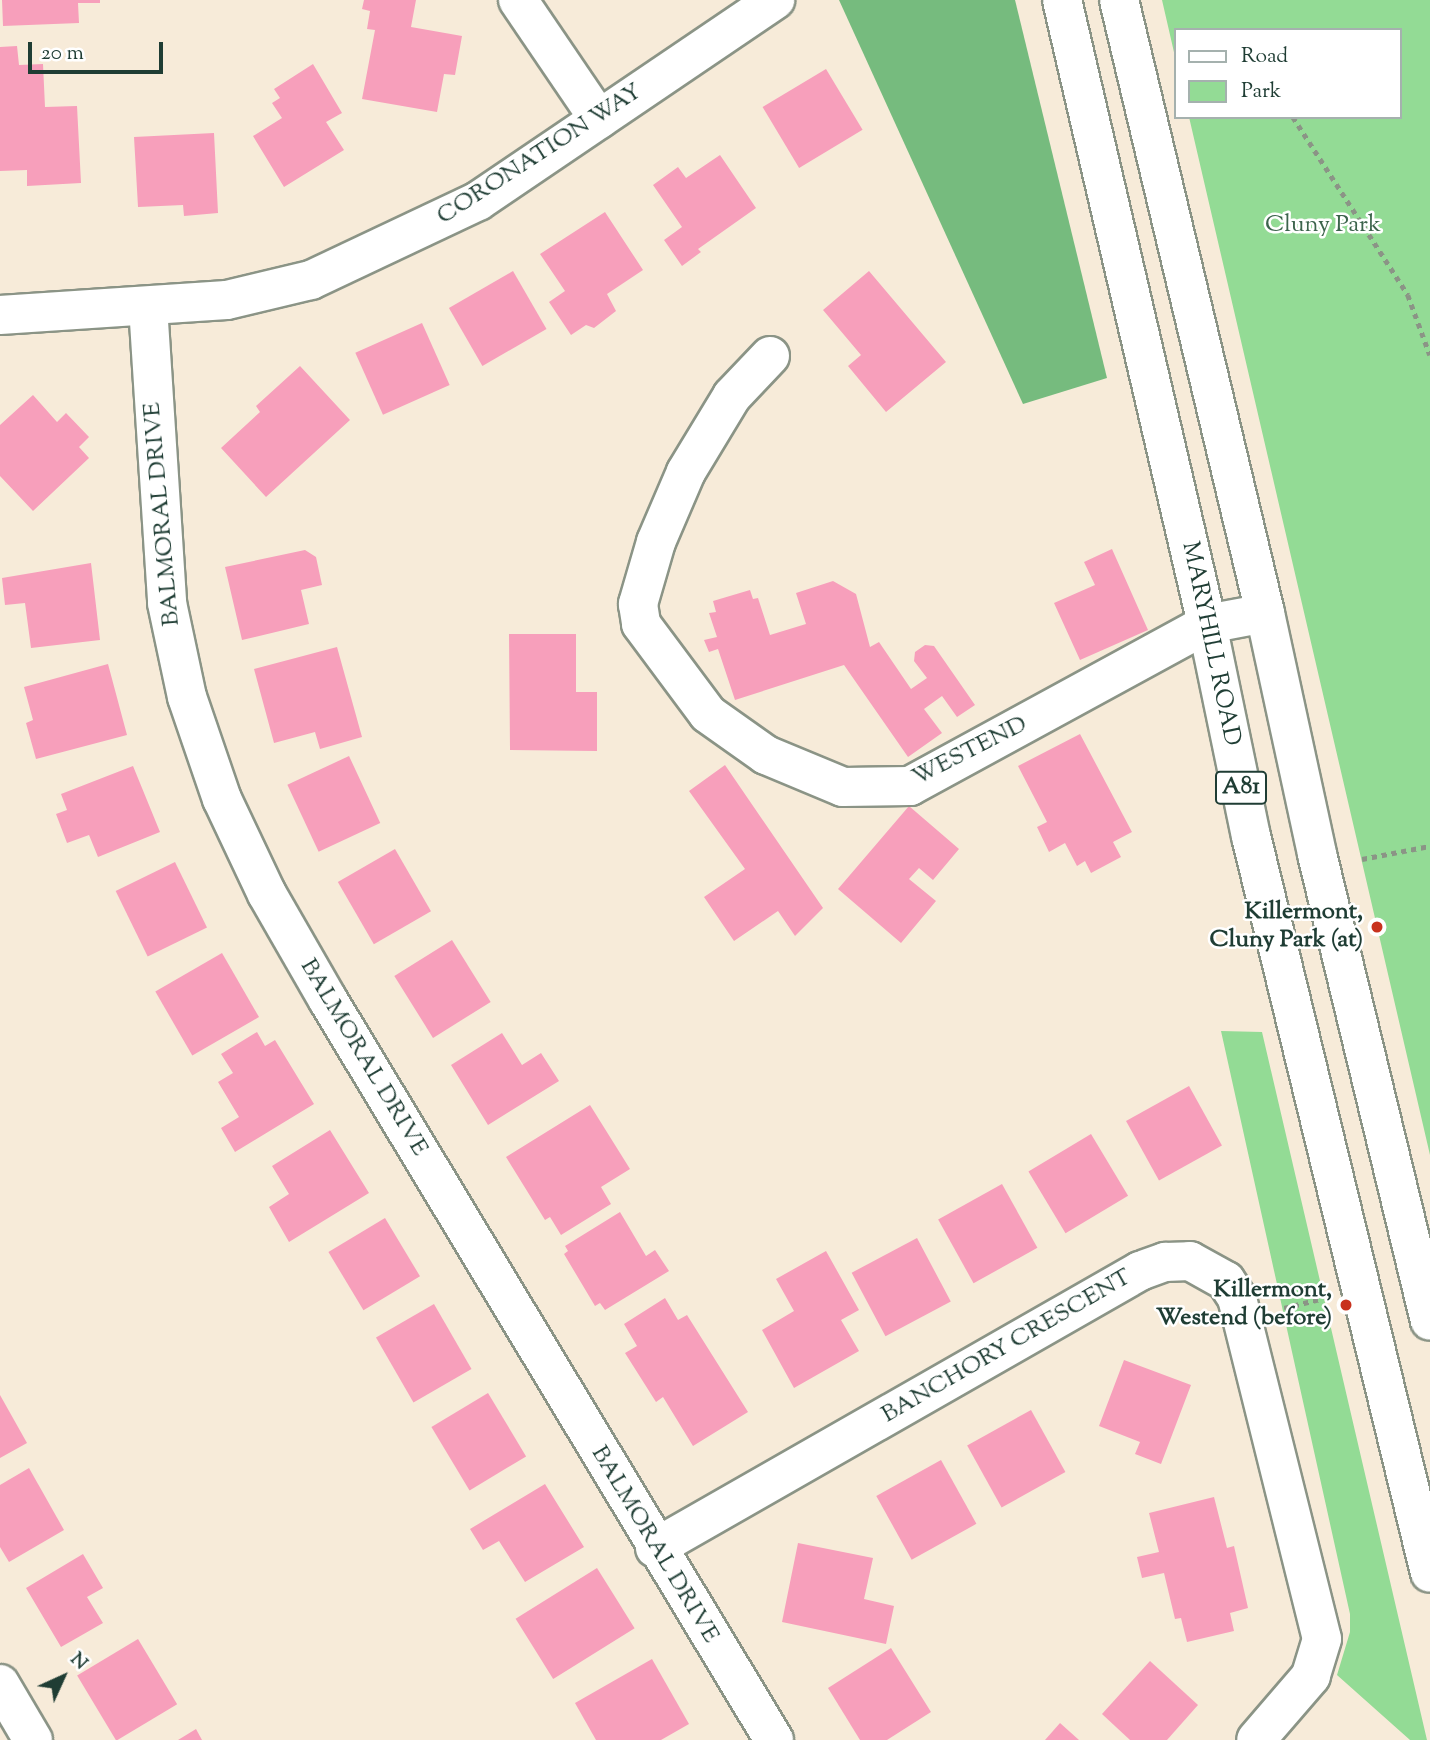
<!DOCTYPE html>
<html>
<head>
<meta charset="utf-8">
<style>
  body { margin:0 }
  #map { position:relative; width:1430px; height:1740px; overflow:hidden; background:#f7ebd9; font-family:"Sorts Mill Goudy",serif }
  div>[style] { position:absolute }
  .green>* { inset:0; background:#93db95 }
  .forest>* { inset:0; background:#76bb7e }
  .building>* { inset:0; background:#f79fbb; transform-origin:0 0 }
  .path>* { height:4.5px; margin-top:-2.25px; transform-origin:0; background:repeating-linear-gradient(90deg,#8b9486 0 5px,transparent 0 10px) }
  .roads { filter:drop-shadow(2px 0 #8b9486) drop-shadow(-2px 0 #8b9486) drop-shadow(0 2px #8b9486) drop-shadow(0 -2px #8b9486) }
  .minor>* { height:38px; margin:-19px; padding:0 19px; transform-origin:19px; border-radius:19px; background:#fff }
  .major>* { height:38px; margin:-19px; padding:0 19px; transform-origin:19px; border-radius:19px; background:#fff }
  .dots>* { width:19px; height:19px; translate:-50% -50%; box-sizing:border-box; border:4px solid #fff; border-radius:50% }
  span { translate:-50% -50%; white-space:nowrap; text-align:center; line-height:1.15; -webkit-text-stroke:5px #fff; paint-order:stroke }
  .shield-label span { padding:2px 5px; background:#fff; border:2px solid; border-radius:5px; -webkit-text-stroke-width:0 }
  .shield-label { font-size:23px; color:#1f3d34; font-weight:700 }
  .street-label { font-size:24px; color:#1f3d34 }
  .park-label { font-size:24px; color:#3c644c }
  .poi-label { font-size:24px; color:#1f3d34; font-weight:700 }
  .right { translate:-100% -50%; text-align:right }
  .legend { position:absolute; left:1174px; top:28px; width:228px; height:91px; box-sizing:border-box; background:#fff; border:2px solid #a5b1ae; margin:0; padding:9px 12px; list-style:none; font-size:21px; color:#1f3d34 }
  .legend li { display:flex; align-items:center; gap:14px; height:35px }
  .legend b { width:35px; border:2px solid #a5b1ae }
  .north { position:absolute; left:28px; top:1642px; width:70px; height:70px; -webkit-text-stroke:5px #fff; paint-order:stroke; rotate:45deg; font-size:19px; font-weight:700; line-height:28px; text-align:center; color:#1f3d34 }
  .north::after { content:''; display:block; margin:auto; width:24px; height:32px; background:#1f3d34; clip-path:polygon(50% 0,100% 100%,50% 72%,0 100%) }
  .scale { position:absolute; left:28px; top:42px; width:135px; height:32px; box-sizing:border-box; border:4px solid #1f3d34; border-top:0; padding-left:9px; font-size:21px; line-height:24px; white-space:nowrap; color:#1f3d34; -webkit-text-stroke:5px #fff; paint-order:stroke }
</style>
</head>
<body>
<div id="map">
  <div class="green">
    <div style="clip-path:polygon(1162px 0,1430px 0,1430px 1155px,1189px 117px,1400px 117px,1400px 30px,1176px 30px,1176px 61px)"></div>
    <div style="clip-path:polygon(1221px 1031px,1262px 1032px,1427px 1740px,1410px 1740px,1337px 1675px,1350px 1632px,1350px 1614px)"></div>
  </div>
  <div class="forest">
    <div style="clip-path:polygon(839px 0,1015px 0,1107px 378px,1023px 404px)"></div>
  </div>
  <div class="building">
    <div style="clip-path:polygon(2px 0,100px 0,100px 3px,78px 3px,79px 23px,3px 26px)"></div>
    <div style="clip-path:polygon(364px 0,416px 0,411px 27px,462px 36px,455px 75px,444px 74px,437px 112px,362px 99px,375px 30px,367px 29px,370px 11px,362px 9px)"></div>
    <div style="clip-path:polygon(17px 46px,19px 65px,43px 64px,45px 107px,77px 106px,81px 183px,27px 186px,27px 170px,0 171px,0 47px)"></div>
    <div style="clip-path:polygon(313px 64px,342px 113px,326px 122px,344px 150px,284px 187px,253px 136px,282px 118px,272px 103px,280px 98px,274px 89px)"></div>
    <div style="left:826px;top:69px;width:71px;height:74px;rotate:59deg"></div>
    <div style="clip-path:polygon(214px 133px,218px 213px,184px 216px,183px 205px,138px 207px,134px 137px)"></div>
    <div style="clip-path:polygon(720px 155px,756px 208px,698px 249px,701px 252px,682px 266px,664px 240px,682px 227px,653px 185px,678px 167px,686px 178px)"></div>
    <div style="clip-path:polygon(605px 212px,643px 270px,607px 294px,616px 311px,594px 328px,586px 325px,571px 335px,549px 302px,565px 291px,540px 254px)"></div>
    <div style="left:513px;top:271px;width:67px;height:74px;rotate:60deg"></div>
    <div style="clip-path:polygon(869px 271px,946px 362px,886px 412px,848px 366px,861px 355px,823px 310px)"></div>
    <div style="left:422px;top:323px;width:68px;height:73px;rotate:66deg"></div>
    <div style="clip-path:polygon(300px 366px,350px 420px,266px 497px,221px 448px,260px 412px,256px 406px)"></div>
    <div style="clip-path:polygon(33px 395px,57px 422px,66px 413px,89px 437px,79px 447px,89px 458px,33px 511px,0 476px,0 425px)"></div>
    <div style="clip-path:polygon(1112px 549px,1148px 630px,1080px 660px,1054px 603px,1095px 585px,1084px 562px)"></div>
    <div style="clip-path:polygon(305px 550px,316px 557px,322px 585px,301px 590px,309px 624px,242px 640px,225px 567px)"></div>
    <div style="clip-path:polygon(91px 563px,100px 640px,31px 648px,25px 603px,5px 605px,2px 578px)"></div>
    <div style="clip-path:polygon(833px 581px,856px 594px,870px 647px,879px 642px,911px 689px,927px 678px,914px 661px,915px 652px,925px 645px,934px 646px,975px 705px,957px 717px,942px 696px,924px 709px,942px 733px,908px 757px,844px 665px,735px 700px,718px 649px,709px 652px,704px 640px,717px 637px,709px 613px,716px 612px,713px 601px,750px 590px,753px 599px,758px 598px,770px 635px,806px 624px,796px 593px)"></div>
    <div style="clip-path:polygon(509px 634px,576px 634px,576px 692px,597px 692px,597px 751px,510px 750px)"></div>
    <div style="clip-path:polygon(337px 647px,362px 737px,320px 749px,315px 732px,274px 743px,254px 669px)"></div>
    <div style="clip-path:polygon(108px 664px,127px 735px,36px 759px,26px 723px,33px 720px,24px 687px)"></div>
    <div style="clip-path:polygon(1080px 734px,1132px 832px,1113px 842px,1121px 857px,1091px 873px,1085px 861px,1077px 866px,1065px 843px,1049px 852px,1037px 827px,1047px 822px,1018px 766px)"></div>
    <div style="left:349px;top:756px;width:74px;height:68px;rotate:65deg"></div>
    <div style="clip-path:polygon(725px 765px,823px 908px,795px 936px,778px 911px,734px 941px,704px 897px,745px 869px,689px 791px)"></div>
    <div style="clip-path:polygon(133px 766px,160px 832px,98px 857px,89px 835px,67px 843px,56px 814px,67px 810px,61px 794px)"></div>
    <div style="clip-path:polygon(909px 806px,959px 849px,933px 880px,919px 868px,909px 879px,936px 901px,901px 943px,838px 889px)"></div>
    <div style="left:395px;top:849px;width:72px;height:66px;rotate:60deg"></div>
    <div style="left:175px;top:862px;width:73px;height:66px;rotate:64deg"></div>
    <div style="left:452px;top:940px;width:73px;height:68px;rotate:58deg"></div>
    <div style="left:222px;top:953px;width:74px;height:77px;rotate:60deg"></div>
    <div style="clip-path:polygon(257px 1032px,265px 1046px,275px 1040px,314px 1104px,235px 1152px,221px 1128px,239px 1117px,218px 1082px,233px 1073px,221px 1054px)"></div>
    <div style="clip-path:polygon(502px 1033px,522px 1065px,541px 1053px,559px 1081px,488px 1125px,451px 1065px)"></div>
    <div style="left:1189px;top:1086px;width:68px;height:72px;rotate:61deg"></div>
    <div style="clip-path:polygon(590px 1105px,630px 1169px,601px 1187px,611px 1204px,561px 1235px,550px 1217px,545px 1220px,506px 1157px)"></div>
    <div style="clip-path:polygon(330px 1130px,369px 1193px,289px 1242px,269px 1207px,289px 1194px,272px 1166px)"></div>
    <div style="left:1091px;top:1134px;width:72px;height:73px;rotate:59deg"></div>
    <div style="left:1002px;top:1184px;width:73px;height:73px;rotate:61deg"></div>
    <div style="clip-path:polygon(620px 1212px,646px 1256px,655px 1250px,669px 1271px,605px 1310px,600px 1303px,595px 1306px,564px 1254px,568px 1251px,565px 1246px)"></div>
    <div style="left:385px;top:1218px;width:68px;height:66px;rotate:59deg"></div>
    <div style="left:917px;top:1238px;width:72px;height:74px;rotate:62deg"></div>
    <div style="clip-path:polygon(826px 1251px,859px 1310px,841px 1320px,859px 1351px,794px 1388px,762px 1330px,794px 1311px,776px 1279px)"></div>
    <div style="clip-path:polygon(665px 1298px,678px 1320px,687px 1315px,748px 1412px,693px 1446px,663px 1397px,656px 1402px,625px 1353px,637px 1346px,624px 1324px)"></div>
    <div style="left:434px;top:1304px;width:75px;height:67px;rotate:60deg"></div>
    <div style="clip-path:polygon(1124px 1360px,1191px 1385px,1161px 1464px,1135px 1454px,1140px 1442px,1099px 1426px)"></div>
    <div style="left:488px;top:1393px;width:74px;height:66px;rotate:59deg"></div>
    <div style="clip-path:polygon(0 1395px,27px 1443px,0 1458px)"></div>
    <div style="left:1031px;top:1410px;width:71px;height:73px;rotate:61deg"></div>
    <div style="left:941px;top:1460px;width:73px;height:74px;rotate:61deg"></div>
    <div style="clip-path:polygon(29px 1468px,64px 1530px,9px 1562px,0 1547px,0 1485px)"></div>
    <div style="clip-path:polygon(545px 1484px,584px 1547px,525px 1582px,499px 1541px,483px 1550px,470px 1529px)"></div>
    <div style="clip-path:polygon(1214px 1497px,1227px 1548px,1234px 1546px,1248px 1608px,1230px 1613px,1234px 1631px,1187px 1642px,1181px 1618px,1175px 1619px,1164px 1573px,1142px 1578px,1137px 1557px,1159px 1552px,1149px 1513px)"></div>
    <div style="clip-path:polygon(798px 1543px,873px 1558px,864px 1599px,894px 1606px,886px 1644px,782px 1622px)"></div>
    <div style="clip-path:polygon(83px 1554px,103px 1588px,87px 1597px,103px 1623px,61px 1647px,26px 1588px)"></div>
    <div style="left:597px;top:1568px;width:71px;height:96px;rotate:58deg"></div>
    <div style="left:138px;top:1639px;width:76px;height:71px;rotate:59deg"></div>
    <div style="clip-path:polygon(891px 1648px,931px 1712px,887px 1740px,860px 1740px,828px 1688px)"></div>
    <div style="clip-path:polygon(652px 1659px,689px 1724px,661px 1740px,596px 1740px,575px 1703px)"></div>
    <div style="clip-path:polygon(1150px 1661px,1198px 1705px,1167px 1740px,1130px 1740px,1102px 1714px)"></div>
    <div style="clip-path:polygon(1060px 1723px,1079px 1740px,1045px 1740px)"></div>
    <div style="clip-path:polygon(196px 1729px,202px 1740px,178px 1740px)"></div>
  </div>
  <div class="path">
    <div style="left:1293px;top:117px;width:212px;rotate:57.1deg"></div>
    <div style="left:1408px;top:295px;width:64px;rotate:69.9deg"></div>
    <div style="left:1362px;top:859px;width:69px;rotate:-10.8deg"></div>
    <div style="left:1284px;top:1308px;width:37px;rotate:-14deg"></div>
  </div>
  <div class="roads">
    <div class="minor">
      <div style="left:518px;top:0;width:144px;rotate:55.8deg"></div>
      <div style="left:148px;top:306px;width:298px;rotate:86.3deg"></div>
      <div style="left:167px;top:603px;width:96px;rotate:78deg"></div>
      <div style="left:187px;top:697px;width:108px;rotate:71.1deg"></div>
      <div style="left:222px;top:799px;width:105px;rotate:64.7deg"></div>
      <div style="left:267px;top:894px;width:122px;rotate:60.1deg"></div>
      <div style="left:328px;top:1000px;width:864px;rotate:58.92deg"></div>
      <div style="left:0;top:315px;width:227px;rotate:-3.8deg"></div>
      <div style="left:227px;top:300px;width:86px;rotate:-13.4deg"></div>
      <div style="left:311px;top:280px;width:185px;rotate:-25.3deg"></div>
      <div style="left:478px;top:201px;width:359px;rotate:-34.1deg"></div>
      <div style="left:770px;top:356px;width:55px;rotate:133.5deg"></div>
      <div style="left:732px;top:396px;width:89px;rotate:121.2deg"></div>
      <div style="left:686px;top:472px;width:76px;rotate:113.2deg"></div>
      <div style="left:656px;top:542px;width:65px;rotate:106.2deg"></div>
      <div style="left:638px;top:604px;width:20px;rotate:81deg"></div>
      <div style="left:641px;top:624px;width:112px;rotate:53.3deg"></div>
      <div style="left:708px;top:714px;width:71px;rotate:35.3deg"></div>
      <div style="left:766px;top:755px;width:83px;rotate:22.6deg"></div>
      <div style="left:843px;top:787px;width:67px;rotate:-0.9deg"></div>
      <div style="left:910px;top:786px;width:338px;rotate:-28.6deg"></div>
      <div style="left:1207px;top:624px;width:59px;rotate:-10.7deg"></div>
      <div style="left:655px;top:1548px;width:559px;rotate:-29.73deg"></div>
      <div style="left:1140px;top:1271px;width:27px;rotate:-20deg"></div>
      <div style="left:1165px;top:1262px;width:25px;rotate:-2deg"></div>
      <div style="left:1190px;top:1261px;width:41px;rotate:29.1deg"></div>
      <div style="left:1226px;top:1281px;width:20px;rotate:57deg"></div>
      <div style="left:1237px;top:1298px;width:351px;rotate:76deg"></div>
      <div style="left:1322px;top:1639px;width:39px;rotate:107deg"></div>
      <div style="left:1311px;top:1676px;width:84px;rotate:130.7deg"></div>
      <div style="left:0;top:1684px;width:65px;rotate:59.5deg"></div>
    </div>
    <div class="major">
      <div style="left:1062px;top:0;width:641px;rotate:76.92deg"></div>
      <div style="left:1207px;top:624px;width:217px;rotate:78.3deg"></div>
      <div style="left:1251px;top:836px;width:758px;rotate:76.35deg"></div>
      <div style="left:1119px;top:0;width:630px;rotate:76.6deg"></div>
      <div style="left:1265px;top:613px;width:247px;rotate:77.8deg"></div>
      <div style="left:1317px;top:854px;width:480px;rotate:76.4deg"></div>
    </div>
  </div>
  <div class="dots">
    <div style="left:1377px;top:927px;background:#c8321e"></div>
    <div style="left:1346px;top:1305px;background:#c8321e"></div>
  </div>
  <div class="shield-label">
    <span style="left:1241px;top:788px">A81</span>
  </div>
  <div class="street-label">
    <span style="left:540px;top:155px;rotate:-33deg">CORONATION WAY</span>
    <span style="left:163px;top:514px;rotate:-95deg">BALMORAL DRIVE</span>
    <span style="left:1210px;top:644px;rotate:78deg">MARYHILL ROAD</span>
    <span style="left:970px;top:752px;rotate:-27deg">WESTEND</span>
    <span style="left:363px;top:1058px;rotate:59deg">BALMORAL DRIVE</span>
    <span style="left:1007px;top:1347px;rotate:-30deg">BANCHORY CRESCENT</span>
    <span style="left:654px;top:1545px;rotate:59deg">BALMORAL DRIVE</span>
  </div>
  <div class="park-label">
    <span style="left:1323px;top:226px">Cluny Park</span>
  </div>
  <div class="poi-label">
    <span class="right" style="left:1363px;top:927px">Killermont,<br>Cluny Park (at)</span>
    <span class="right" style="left:1332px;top:1305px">Killermont,<br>Westend (before)</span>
  </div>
  <ul class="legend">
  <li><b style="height:9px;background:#fff"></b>Road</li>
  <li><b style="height:19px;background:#93db95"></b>Park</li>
  </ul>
  <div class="north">N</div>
  <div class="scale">20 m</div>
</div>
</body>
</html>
